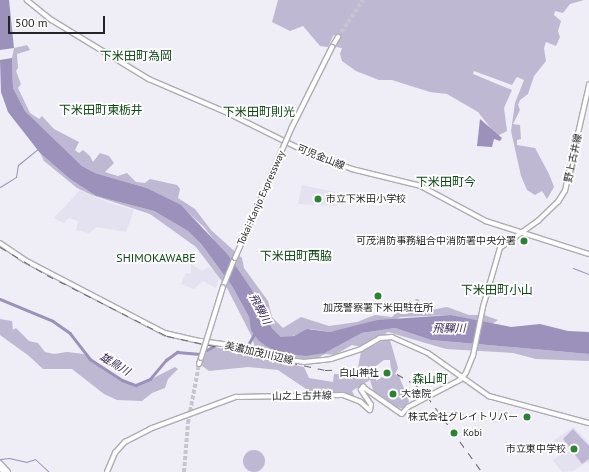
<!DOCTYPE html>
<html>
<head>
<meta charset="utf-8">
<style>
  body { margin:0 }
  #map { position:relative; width:589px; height:472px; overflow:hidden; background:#efedf5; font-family:"PT Sans","Noto Sans JP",sans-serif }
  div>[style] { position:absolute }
  .built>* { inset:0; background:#e4e1f0 }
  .green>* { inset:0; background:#bfb8d3 }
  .round { border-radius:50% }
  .water>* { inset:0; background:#9c91ba }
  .stream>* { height:1px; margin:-0.5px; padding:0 0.5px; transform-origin:0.5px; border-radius:0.5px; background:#9c91ba }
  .river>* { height:2.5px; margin:-1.25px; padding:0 1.25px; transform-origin:1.25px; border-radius:1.25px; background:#9c91ba }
  .highway-tunnel>* { height:4px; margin-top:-2px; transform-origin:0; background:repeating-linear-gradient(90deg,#c7c5cc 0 4px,transparent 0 6px) }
  .roads { filter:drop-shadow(1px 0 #adacb3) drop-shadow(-1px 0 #adacb3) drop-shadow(0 1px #adacb3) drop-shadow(0 -1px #adacb3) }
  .major>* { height:3.5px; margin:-1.75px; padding:0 1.75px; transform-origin:1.75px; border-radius:1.75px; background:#fff }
  .highway>* { height:4px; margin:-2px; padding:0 2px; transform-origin:2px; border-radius:2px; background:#fff }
  .rail>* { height:1px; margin-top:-0.5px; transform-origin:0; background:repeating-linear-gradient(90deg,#6a696e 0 7px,transparent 0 14px) }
  .bridges { filter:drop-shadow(1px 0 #adacb3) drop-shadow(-1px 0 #adacb3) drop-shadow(0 1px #adacb3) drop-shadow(0 -1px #adacb3) }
  .highway-bridge>* { height:4px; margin:-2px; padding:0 2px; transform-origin:2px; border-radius:2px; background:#fff }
  .dots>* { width:11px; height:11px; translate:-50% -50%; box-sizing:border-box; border:2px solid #fff; border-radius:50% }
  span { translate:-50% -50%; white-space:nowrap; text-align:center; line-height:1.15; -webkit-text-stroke:3.5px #fff; paint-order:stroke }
  .street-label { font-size:10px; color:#252427 }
  .poi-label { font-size:10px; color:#252427 }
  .left { translate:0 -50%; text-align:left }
  .right { translate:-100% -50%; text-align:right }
  .water-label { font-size:11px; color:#311f53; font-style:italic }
  .quarter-label { font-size:12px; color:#0e4815 }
  .scale { position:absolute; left:8px; top:16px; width:97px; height:18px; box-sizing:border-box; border:2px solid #252427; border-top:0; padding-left:5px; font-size:12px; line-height:14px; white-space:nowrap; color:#252427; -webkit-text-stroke:3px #fff; paint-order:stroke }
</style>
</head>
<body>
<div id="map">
  <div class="built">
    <div style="clip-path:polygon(302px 185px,335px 192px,338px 195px,337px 206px,298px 204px)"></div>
    <div style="clip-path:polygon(80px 190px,107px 202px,134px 210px,126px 232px,97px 227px,89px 233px,76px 230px,78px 221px,69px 218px,64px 223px,54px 218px)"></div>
    <div style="clip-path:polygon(191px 264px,202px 271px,208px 267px,212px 269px,219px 279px,216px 288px,203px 281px,194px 289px,181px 284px,186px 273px,191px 274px)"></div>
    <div style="clip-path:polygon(498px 409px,502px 413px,505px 410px,514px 415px,508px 421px,492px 423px,489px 418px)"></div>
    <div style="clip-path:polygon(574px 427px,589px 444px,589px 465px,587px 462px,573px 471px,562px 472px,553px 460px,561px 454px,553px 441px)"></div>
  </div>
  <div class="green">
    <div style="clip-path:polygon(278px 0,584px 0,570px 4px,563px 13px,555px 11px,554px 15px,561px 21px,558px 31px,560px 37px,556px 46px,546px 42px,544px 48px,546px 61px,534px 76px,528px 94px,520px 100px,518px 105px,520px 110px,513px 124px,520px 125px,521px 139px,517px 140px,517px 145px,535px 148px,549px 174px,554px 187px,547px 199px,542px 191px,535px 195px,527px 190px,521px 176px,511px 131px,515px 103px,524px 80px,517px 77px,512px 85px,474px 71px,473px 74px,512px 90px,504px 108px,507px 131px,497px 136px,478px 112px,447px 94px,430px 92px,392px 80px,379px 80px,356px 71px,342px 61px,340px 54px,342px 48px,336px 47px,340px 38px,337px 34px,333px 36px,328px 47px,320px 46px,303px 26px,290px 31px,272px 22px)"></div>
    <div style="clip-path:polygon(27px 45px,30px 50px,17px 54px,18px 68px,16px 71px,21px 84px,18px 88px,30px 113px,39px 119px,42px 116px,54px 129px,79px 142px,75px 150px,79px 153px,83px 150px,90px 156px,93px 162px,100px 153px,109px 156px,114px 163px,105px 172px,118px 176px,127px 173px,136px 182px,145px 183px,150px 179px,177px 185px,180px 189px,178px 198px,195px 209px,211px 230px,242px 258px,244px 268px,268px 301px,272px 317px,283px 328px,301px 317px,329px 326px,357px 322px,375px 315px,392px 317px,400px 309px,407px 308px,416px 311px,418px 307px,415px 299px,418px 299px,426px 311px,447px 307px,469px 315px,484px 315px,498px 320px,492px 324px,451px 315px,401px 317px,391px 321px,377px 320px,344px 330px,330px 332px,311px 329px,288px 338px,281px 337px,272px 328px,252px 290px,204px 227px,181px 206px,147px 188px,95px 173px,82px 166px,25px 111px,13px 88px,12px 58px,14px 48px)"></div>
    <div style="clip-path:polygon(40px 153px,70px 179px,96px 196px,154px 211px,188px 231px,202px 245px,232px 286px,249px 317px,252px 330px,325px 353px,362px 333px,395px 328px,431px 340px,589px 354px,589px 361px,536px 359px,513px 353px,446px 349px,388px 332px,362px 347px,352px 345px,335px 355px,325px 354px,314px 360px,296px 361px,256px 350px,251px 335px,227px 288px,196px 247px,150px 214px,92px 195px,77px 188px,44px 161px)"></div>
    <div style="clip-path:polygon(0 319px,12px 321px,13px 330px,16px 328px,29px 341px,38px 343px,45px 352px,54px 354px,67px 352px,84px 354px,125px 383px,140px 385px,175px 367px,178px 369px,168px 379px,165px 388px,152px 393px,142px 401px,117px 400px,104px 394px,72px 369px,43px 369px,29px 356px,0 335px)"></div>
    <div style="clip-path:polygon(evenodd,390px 340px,398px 368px,395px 374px,399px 376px,409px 401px,404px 409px,386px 404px,373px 390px,370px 380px,352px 391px,356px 399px,348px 395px,315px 395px,278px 370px,248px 367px,209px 371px,202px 366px,203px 356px,214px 347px,304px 367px,309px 378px,333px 382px,334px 374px,339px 374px,340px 379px,360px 374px,363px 371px,358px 367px,361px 352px,382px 341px,390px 340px,384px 360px,390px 360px,391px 370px,386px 373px,386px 379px,382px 377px,376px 381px,378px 371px,376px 366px,384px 360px)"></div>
    <div style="clip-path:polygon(573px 429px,589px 446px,589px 459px,582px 464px,563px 439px)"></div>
    <div class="round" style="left:243px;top:450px;width:22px;height:22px"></div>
  </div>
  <div class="water">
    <div style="clip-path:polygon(0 0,9px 0,14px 48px,0 50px)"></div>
    <div style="clip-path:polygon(12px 58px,13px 88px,25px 111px,82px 166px,95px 173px,147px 188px,181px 205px,228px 255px,252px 290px,272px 328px,281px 337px,294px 336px,307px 329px,330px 332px,377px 320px,451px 315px,511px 327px,540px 324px,568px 331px,589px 332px,589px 354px,431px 340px,395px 328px,362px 333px,325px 353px,306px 356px,279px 353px,266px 346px,258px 340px,251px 330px,249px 317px,232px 286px,202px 245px,188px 231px,154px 211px,96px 196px,70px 179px,40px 153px,8px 112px,1px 92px,0 60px)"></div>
    <div style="clip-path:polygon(480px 119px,502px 138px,500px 141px,494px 139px,492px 147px,477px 146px)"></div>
  </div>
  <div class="stream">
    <div style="left:0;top:187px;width:19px;rotate:-32deg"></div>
    <div style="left:16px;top:177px;width:12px;rotate:-81deg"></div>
    <div style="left:18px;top:165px;width:26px;rotate:-39deg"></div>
    <div style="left:573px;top:268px;width:17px;rotate:21deg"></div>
    <div style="left:0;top:459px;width:9px;rotate:-6deg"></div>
    <div style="left:9px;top:458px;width:17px;rotate:13deg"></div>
    <div style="left:26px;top:462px;width:9px;rotate:-18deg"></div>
    <div style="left:35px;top:459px;width:19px;rotate:43deg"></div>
  </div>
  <div class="river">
    <div style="left:0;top:299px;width:57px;rotate:22.5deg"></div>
    <div style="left:53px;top:321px;width:21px;rotate:35deg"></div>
    <div style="left:70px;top:333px;width:33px;rotate:52deg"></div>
    <div style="left:90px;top:359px;width:38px;rotate:33deg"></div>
    <div style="left:122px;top:380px;width:15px;rotate:20deg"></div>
    <div style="left:136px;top:385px;width:15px;rotate:-23deg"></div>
    <div style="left:150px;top:379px;width:25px;rotate:-50deg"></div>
    <div style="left:166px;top:360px;width:14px;rotate:-36deg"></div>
    <div style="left:177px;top:352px;width:23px;rotate:5deg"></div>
    <div style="left:200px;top:354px;width:24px;rotate:-30deg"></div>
    <div style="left:221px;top:342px;width:27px;rotate:6deg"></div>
    <div style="left:248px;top:345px;width:14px;rotate:-60deg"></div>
  </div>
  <div class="highway-tunnel">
    <div style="left:338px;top:37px;width:45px;rotate:-56deg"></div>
    <div style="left:184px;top:472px;width:49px;rotate:-85.3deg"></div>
    <div style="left:188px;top:423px;width:60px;rotate:-79.4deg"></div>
  </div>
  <div class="roads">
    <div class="major">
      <div style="left:27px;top:0;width:32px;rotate:39deg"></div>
      <div style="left:52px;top:20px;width:114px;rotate:31.3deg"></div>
      <div style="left:149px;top:79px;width:86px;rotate:23.3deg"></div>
      <div style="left:228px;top:113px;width:97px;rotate:26.3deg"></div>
      <div style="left:315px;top:156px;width:39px;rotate:19deg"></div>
      <div style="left:352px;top:169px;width:71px;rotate:13.8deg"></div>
      <div style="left:421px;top:186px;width:74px;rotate:28.3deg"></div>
      <div style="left:486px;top:221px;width:108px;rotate:17.8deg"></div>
      <div style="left:0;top:243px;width:30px;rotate:34deg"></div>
      <div style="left:25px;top:260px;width:158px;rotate:27.5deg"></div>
      <div style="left:165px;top:333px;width:37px;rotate:13deg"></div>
      <div style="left:201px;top:341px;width:36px;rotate:8deg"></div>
      <div style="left:237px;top:346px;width:46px;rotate:16.5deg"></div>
      <div style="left:281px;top:359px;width:23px;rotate:7deg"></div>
      <div style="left:304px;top:362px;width:27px;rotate:-6deg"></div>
      <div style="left:331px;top:359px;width:32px;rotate:-18deg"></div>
      <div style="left:361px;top:349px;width:22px;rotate:-30deg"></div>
      <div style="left:380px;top:338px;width:12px;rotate:-5deg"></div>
      <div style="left:392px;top:337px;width:39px;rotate:24deg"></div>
      <div style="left:428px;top:353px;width:75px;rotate:35.2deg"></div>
      <div style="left:489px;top:396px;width:104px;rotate:15.1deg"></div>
      <div style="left:107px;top:472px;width:21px;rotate:-67deg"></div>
      <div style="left:115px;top:453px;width:15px;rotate:-48deg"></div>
      <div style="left:125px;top:442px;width:28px;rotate:-27deg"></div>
      <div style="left:150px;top:429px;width:92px;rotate:-20.4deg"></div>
      <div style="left:236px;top:397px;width:107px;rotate:-1.1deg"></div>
      <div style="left:343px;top:395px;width:19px;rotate:21deg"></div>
      <div style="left:361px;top:402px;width:12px;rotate:42deg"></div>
      <div style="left:370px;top:410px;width:5px;rotate:-79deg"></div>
      <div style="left:371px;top:405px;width:18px;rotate:-124deg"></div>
      <div style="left:361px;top:390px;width:4px;rotate:-56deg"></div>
      <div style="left:363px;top:387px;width:47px;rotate:34.7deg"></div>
      <div style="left:402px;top:414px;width:9px;rotate:-49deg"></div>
      <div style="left:408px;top:407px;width:59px;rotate:-27.4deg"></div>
      <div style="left:460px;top:380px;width:9px;rotate:-49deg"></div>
      <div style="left:466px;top:373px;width:18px;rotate:-68deg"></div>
      <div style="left:473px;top:356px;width:50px;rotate:-78.5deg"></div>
      <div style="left:483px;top:307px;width:61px;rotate:-73.9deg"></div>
      <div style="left:500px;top:248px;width:47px;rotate:-35.4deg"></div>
      <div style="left:538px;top:221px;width:28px;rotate:-44deg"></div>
      <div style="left:558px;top:202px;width:13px;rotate:-58deg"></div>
      <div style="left:565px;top:191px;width:109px;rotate:-77.2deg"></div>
    </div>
    <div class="highway">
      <div style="left:332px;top:47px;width:12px;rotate:-59deg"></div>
      <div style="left:223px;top:287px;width:31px;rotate:-68deg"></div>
      <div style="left:199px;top:364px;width:6px;rotate:-72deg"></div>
      <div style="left:0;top:463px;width:12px;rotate:48deg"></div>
      <div style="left:0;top:468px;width:6px;rotate:45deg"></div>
    </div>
  </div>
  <div class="rail">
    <div style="left:0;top:247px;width:55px;rotate:30.8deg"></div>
    <div style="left:47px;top:275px;width:135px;rotate:26.9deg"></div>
    <div style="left:167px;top:336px;width:162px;rotate:12.1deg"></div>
    <div style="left:325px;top:370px;width:44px;rotate:-1.3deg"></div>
    <div style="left:397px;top:374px;width:22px;rotate:30deg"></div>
    <div style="left:416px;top:385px;width:16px;rotate:45deg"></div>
    <div style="left:427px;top:396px;width:94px;rotate:54.1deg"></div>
  </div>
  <div class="bridges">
    <div class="highway-bridge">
      <div style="left:235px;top:258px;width:141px;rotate:-66.5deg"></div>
      <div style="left:291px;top:129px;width:92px;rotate:-63.4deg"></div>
      <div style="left:201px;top:358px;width:74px;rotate:-72.8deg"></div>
    </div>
  </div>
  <div class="dots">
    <div style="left:318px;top:199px;background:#2a8333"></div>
    <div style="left:524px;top:241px;background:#2a8333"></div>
    <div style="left:378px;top:296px;background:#2a8333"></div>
    <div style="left:387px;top:373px;background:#2a8333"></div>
    <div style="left:393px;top:394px;background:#2a8333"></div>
    <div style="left:527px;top:417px;background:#2a8333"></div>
    <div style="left:454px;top:433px;background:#2a8333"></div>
    <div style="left:574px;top:449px;background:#2a8333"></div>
  </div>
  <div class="street-label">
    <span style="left:321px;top:157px;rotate:22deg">可児金山線</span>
    <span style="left:573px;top:158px;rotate:-78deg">野上古井線</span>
    <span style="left:261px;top:198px;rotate:-66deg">Tokai-Kanjo Expressway</span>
    <span style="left:259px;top:353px;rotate:13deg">美濃加茂川辺線</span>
    <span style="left:302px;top:396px;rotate:-1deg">山之上古井線</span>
  </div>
  <div class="poi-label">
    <span class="left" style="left:326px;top:199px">市立下米田小学校</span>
    <span class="right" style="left:516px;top:241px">可茂消防事務組合中消防署中央分署</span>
    <span style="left:378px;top:308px">加茂警察署下米田駐在所</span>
    <span class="right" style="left:379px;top:373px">白山神社</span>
    <span class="left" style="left:401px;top:394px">大徳院</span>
    <span class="right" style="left:518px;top:417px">株式会社グレイトリバー</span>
    <span class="left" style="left:463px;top:433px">Kobi</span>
    <span class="right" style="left:566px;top:449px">市立東中学校</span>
  </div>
  <div class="water-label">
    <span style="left:260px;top:309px;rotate:62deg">飛騨川</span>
    <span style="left:449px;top:328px">飛驒川</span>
    <span style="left:115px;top:364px;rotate:31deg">雄鳥川</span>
  </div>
  <div class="quarter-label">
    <span style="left:136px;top:56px">下米田町為岡</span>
    <span style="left:101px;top:110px">下米田町東栃井</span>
    <span style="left:259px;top:112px">下米田町則光</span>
    <span style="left:446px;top:182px">下米田町今</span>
    <span style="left:296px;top:256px">下米田町西脇</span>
    <span style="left:156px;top:258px">SHIMOKAWABE</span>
    <span style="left:497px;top:290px">下米田町小山</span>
    <span style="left:430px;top:379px">森山町</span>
  </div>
  <div class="scale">500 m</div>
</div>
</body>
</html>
